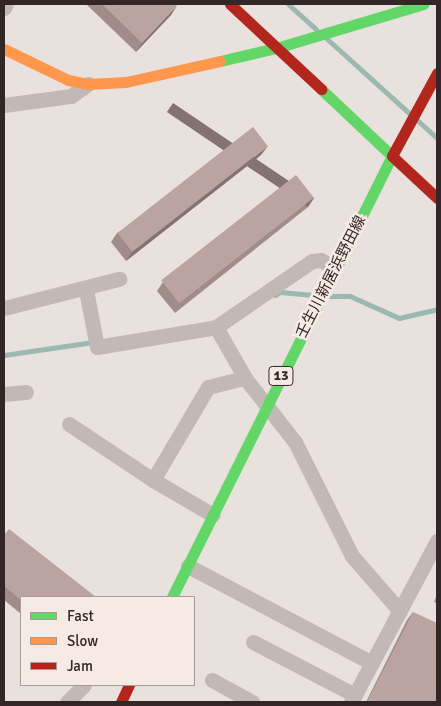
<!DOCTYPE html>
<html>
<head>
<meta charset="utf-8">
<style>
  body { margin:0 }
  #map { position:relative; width:441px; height:706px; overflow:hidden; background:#e9e1de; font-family:Signika,"Noto Sans JP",sans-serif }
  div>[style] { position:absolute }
  .stream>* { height:5px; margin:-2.5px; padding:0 2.5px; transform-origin:2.5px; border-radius:2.5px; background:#9cb9b1 }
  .street>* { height:15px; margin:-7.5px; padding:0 7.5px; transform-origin:7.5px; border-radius:7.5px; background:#c2b9b7 }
  .fast>* { height:11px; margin:-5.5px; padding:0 5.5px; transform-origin:5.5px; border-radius:5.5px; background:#63d668 }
  .slow>* { height:11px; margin:-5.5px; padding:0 5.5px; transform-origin:5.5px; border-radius:5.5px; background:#ff974d }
  .jam>* { height:11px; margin:-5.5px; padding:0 5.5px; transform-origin:5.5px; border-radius:5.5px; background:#b3261e }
  .wall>* { inset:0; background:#a18c8b }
  .shaded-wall>* { inset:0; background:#837271; transform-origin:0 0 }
  .building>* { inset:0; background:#bba3a2; transform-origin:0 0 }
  span { translate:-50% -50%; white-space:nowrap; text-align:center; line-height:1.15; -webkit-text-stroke:5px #f6eae5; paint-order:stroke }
  .shield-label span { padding:1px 4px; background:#f6eae5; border:1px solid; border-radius:4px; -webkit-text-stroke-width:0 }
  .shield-label { font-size:14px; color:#322726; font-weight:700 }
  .street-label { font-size:15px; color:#322726 }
  .frame { position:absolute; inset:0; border:5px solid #322726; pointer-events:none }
  .legend { position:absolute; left:20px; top:596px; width:175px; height:90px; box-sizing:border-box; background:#f6eae5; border:1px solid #a89c99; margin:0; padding:6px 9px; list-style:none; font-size:15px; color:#322726 }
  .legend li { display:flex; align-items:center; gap:10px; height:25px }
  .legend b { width:25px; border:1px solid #a89c99 }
</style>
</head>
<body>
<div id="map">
  <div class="stream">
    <div style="left:288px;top:4px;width:38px;rotate:42deg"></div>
    <div style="left:326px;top:38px;width:112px;rotate:42.1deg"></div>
    <div style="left:417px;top:120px;width:27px;rotate:42deg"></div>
    <div style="left:275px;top:295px;width:6px;rotate:-31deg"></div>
    <div style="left:280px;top:292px;width:36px;rotate:5deg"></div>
    <div style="left:329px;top:296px;width:21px"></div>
    <div style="left:350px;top:296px;width:54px;rotate:24.2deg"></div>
    <div style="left:399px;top:318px;width:39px;rotate:-13deg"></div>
    <div style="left:4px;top:355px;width:90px;rotate:-8.3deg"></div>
  </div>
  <div class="street">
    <div style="left:4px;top:8px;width:4px;rotate:-63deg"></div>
    <div style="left:4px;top:105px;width:68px;rotate:-7.7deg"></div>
    <div style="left:71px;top:96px;width:21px;rotate:-35deg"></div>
    <div style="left:86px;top:290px;width:58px;rotate:79.1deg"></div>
    <div style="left:97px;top:347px;width:121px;rotate:-9.5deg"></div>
    <div style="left:216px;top:327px;width:116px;rotate:-34.5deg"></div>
    <div style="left:312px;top:261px;width:9px;rotate:-6deg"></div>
    <div style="left:321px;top:260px;width:15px;rotate:32deg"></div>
    <div style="left:4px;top:308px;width:119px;rotate:-14.2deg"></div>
    <div style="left:216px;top:327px;width:59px;rotate:60.4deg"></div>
    <div style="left:245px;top:378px;width:81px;rotate:52deg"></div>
    <div style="left:295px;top:442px;width:127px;rotate:63.4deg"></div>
    <div style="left:352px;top:556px;width:73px;rotate:48.9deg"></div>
    <div style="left:4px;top:394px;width:22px;rotate:-5deg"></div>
    <div style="left:69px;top:424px;width:101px;rotate:33.7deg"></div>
    <div style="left:153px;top:480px;width:69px;rotate:30.3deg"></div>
    <div style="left:153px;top:480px;width:108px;rotate:-59.4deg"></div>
    <div style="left:208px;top:387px;width:38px;rotate:-14deg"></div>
    <div style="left:188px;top:566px;width:208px;rotate:27.8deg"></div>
    <div style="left:253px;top:642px;width:115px;rotate:27.5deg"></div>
    <div style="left:212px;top:680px;width:46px;rotate:28.8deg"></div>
    <div style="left:67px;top:702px;width:24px;rotate:-45deg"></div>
    <div style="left:351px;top:702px;width:183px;rotate:-61.9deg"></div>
  </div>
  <div class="fast">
    <div style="left:220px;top:61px;width:57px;rotate:-13.1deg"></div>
    <div style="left:276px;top:48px;width:154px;rotate:-16.6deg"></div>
    <div style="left:172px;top:597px;width:493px;rotate:-63.5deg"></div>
    <div style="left:392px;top:156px;width:98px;rotate:-136.7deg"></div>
  </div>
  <div class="slow">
    <div style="left:4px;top:49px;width:71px;rotate:25.8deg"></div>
    <div style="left:68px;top:80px;width:20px;rotate:11deg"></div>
    <div style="left:88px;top:84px;width:38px;rotate:-3deg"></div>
    <div style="left:126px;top:82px;width:96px;rotate:-12.6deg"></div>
  </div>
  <div class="jam">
    <div style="left:230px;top:4px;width:125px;rotate:43deg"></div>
    <div style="left:437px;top:73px;width:94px;rotate:118.5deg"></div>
    <div style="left:392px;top:156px;width:62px;rotate:43deg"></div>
    <div style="left:121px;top:702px;width:19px;rotate:-65deg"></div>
  </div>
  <div class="wall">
    <div style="clip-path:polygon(86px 4px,175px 4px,171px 15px,136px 52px)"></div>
    <div style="clip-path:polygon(261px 155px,126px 261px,111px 242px,117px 233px)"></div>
    <div style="clip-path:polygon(314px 198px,308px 207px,175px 313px,157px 291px,163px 282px)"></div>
    <div style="clip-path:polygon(4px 535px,21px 597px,21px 614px,4px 600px)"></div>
    <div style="clip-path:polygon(437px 594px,437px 603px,434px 602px)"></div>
    <div style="clip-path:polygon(413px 612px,437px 702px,366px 702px,407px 620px)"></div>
  </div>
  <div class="shaded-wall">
    <div style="clip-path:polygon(177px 6px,171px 15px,136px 52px,142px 43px)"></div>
    <div style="clip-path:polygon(268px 146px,261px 155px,126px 261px,132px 252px)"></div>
    <div style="left:314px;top:198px;width:11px;height:170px;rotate:124deg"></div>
  </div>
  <div class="building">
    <div style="clip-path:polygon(102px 4px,175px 4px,177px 6px,142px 43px)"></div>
    <div style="left:253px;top:127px;width:24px;height:172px;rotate:52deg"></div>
    <div style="left:296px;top:175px;width:29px;height:171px;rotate:52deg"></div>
    <div style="clip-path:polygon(9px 529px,96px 597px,21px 597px,21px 600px,4px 586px,4px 535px)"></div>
    <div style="clip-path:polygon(413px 612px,437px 623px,437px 702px,367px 702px)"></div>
  </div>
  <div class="shield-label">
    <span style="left:281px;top:376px">13</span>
  </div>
  <div class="street-label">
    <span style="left:331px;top:277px;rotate:-63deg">壬生川新居浜野田線</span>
  </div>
  <div class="frame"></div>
  <ul class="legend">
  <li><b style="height:6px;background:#63d668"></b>Fast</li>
  <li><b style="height:6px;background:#ff974d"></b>Slow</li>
  <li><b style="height:6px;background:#b3261e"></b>Jam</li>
  </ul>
</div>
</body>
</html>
